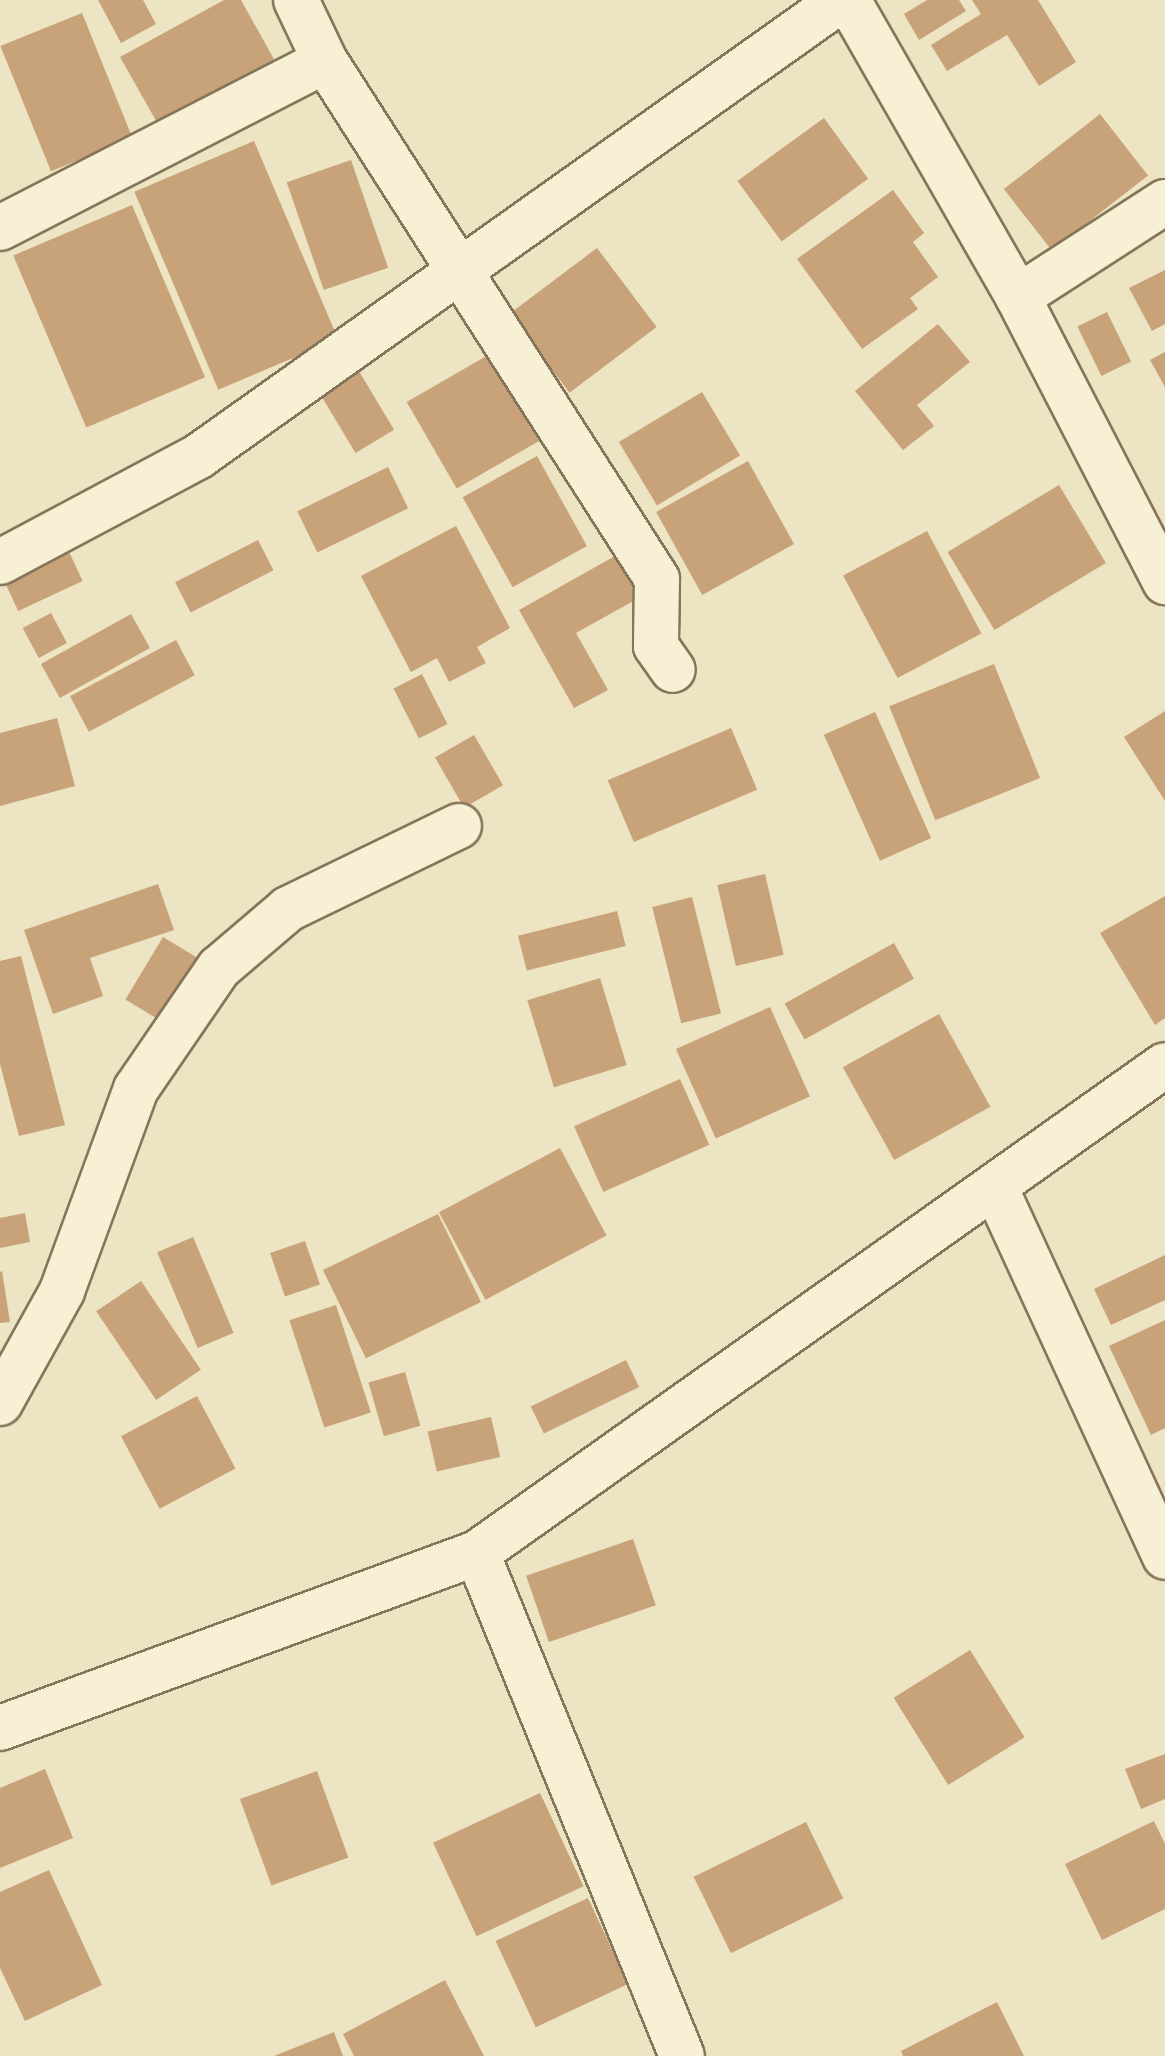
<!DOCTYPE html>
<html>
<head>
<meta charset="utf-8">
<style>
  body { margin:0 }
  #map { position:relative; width:1165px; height:2056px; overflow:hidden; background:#ece4c2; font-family:Spectral,serif }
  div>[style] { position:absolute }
  .building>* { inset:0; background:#c8a379; transform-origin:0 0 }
  .roads { filter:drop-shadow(2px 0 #85755a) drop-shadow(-2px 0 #85755a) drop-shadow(0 2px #85755a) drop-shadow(0 -2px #85755a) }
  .minor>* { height:44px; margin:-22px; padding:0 22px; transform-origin:22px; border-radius:22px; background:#f7f0d5 }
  span { translate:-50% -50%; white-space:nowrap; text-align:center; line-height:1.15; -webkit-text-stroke:7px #f4edd1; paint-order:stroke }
</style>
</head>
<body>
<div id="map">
  <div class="building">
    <div style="clip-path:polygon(98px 0,143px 0,156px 24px,121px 43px)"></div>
    <div style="clip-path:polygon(224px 0,241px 0,275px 61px,159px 126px,120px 57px)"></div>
    <div style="clip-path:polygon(927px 0,959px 0,966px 11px,919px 40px,904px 14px)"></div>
    <div style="clip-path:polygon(972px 0,1038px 0,1076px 62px,1039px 86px,1007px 35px,947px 71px,931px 45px,981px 14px)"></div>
    <div style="left:82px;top:13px;width:135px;height:88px;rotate:68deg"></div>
    <div style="left:1100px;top:114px;width:78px;height:122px;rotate:52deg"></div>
    <div style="left:824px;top:118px;width:75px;height:107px;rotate:54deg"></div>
    <div style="left:254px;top:141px;width:215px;height:130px;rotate:67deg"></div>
    <div style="left:351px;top:160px;width:114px;height:68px;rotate:71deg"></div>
    <div style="clip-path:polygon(893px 190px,924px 233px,913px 242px,938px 277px,910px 298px,918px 309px,862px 349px,797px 259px)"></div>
    <div style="left:132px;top:205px;width:187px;height:129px;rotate:67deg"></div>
    <div style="left:597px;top:248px;width:99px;height:109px;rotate:53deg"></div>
    <div style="clip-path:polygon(1165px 270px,1165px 324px,1152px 331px,1129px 288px)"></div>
    <div style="left:1107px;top:312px;width:55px;height:33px;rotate:64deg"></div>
    <div style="clip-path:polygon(938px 324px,970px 362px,917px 405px,934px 426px,903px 450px,855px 391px)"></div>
    <div style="left:495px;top:351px;width:100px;height:102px;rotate:60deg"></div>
    <div style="clip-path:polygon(1165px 352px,1165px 387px,1150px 360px)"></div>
    <div style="left:357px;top:368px;width:72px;height:45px;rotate:59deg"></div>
    <div style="left:702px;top:392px;width:74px;height:97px;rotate:59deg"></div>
    <div style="left:537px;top:456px;width:103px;height:85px;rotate:61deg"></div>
    <div style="left:748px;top:461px;width:95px;height:105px;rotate:61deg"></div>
    <div style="left:388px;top:467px;width:46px;height:101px;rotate:64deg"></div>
    <div style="left:1059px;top:485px;width:91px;height:130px;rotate:59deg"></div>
    <div style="clip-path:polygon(456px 526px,510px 628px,477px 647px,486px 663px,449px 682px,437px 658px,411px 672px,361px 576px)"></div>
    <div style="left:927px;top:531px;width:116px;height:95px;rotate:62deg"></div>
    <div style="left:258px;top:540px;width:34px;height:93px;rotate:63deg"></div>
    <div style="left:64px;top:541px;width:44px;height:71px;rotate:65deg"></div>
    <div style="clip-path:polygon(622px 552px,646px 594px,576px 633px,608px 690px,574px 708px,519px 610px)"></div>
    <div style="left:51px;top:613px;width:34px;height:32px;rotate:62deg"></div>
    <div style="left:131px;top:614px;width:39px;height:103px;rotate:61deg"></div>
    <div style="left:176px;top:640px;width:40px;height:120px;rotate:62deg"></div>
    <div style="left:994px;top:664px;width:123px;height:113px;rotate:68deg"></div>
    <div style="left:422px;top:674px;width:56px;height:32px;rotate:63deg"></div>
    <div style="clip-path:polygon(1165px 711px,1165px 801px,1124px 737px)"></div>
    <div style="left:875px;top:712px;width:138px;height:56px;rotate:66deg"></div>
    <div style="clip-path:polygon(57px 718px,75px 786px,0 806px,0 733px)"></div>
    <div style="left:731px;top:728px;width:67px;height:134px;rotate:67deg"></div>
    <div style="left:474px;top:735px;width:58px;height:45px;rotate:60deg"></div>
    <div style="left:765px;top:874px;width:83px;height:49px;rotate:77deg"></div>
    <div style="clip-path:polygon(158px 884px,174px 930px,90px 958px,103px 996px,53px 1014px,24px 930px)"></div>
    <div style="clip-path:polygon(1165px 896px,1165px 1018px,1155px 1025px,1100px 933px)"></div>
    <div style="left:692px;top:897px;width:120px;height:41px;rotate:76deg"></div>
    <div style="left:617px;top:911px;width:36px;height:102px;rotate:76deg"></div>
    <div style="left:163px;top:937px;width:42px;height:73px;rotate:31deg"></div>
    <div style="left:894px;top:943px;width:41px;height:125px;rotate:61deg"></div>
    <div style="clip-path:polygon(21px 956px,65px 1125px,19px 1136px,0 1064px,0 961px)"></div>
    <div style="left:600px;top:978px;width:91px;height:76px;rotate:73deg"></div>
    <div style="left:770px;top:1007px;width:98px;height:103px;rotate:66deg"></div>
    <div style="left:939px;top:1014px;width:106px;height:110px;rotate:61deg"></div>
    <div style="left:680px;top:1079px;width:72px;height:116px;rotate:66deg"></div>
    <div style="left:560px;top:1148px;width:99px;height:137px;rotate:62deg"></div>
    <div style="clip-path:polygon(25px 1213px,30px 1242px,0 1248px,0 1218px)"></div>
    <div style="left:438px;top:1214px;width:98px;height:128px;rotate:64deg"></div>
    <div style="left:193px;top:1237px;width:104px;height:39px;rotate:67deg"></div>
    <div style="left:305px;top:1241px;width:46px;height:37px;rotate:71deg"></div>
    <div style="clip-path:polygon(1165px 1255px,1165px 1300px,1111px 1325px,1094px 1289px)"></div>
    <div style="clip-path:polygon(2px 1271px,10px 1322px,0 1323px,0 1272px)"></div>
    <div style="left:141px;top:1281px;width:107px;height:54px;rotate:56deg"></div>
    <div style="left:336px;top:1305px;width:113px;height:49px;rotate:72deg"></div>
    <div style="clip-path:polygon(1165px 1320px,1165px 1428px,1151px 1435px,1109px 1346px)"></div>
    <div style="left:626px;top:1360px;width:30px;height:106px;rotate:64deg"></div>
    <div style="left:405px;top:1372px;width:56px;height:38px;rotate:74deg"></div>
    <div style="left:197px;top:1396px;width:82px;height:86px;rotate:62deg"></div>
    <div style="left:491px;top:1417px;width:41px;height:65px;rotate:77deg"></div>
    <div style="left:633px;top:1539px;width:70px;height:113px;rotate:71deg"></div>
    <div style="left:970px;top:1650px;width:103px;height:90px;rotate:58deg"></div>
    <div style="clip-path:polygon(1165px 1754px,1165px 1799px,1141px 1809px,1125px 1769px)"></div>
    <div style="clip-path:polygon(45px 1769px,73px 1838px,0 1868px,0 1788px)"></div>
    <div style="left:317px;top:1771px;width:92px;height:82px;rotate:70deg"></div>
    <div style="left:540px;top:1793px;width:103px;height:118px;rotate:65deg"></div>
    <div style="clip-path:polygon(1154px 1821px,1165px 1844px,1165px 1909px,1102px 1940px,1065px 1864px)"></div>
    <div style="left:806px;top:1822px;width:85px;height:125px;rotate:64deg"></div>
    <div style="clip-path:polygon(49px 1870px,102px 1985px,25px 2021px,0 1968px,0 1892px)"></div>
    <div style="left:588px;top:1898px;width:95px;height:102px;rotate:65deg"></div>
    <div style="clip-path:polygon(445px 1980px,484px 2056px,354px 2056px,343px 2034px)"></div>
    <div style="clip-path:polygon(997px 2002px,1024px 2056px,903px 2056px,901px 2051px)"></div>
    <div style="clip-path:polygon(334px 2032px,343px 2056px,274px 2056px)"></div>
  </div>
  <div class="roads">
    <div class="minor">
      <div style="left:296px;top:0;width:68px;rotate:64.6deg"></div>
      <div style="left:325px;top:61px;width:615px;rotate:57.34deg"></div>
      <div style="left:657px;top:579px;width:67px;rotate:90.9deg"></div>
      <div style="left:656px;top:646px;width:29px;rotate:55deg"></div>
      <div style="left:848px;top:0;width:342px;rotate:60.2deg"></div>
      <div style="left:1018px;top:297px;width:321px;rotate:62.7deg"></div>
      <div style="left:0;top:228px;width:365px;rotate:-27.2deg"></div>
      <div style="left:1018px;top:297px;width:175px;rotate:-32.9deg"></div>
      <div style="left:0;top:562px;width:225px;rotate:-28deg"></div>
      <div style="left:199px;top:456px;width:787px;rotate:-35.39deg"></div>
      <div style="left:995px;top:1187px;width:407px;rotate:65.3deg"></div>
      <div style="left:0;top:1403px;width:128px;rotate:-61deg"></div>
      <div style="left:62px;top:1291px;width:215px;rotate:-69.9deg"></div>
      <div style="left:136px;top:1089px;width:147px;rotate:-55.6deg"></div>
      <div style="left:219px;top:968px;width:91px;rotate:-40.5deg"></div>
      <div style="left:288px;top:909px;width:190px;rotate:-25.9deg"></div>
      <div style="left:477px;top:1553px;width:543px;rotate:67.83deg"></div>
      <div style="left:0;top:1728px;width:508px;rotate:-20.15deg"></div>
      <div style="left:477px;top:1553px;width:843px;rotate:-35.35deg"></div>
    </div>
  </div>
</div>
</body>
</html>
